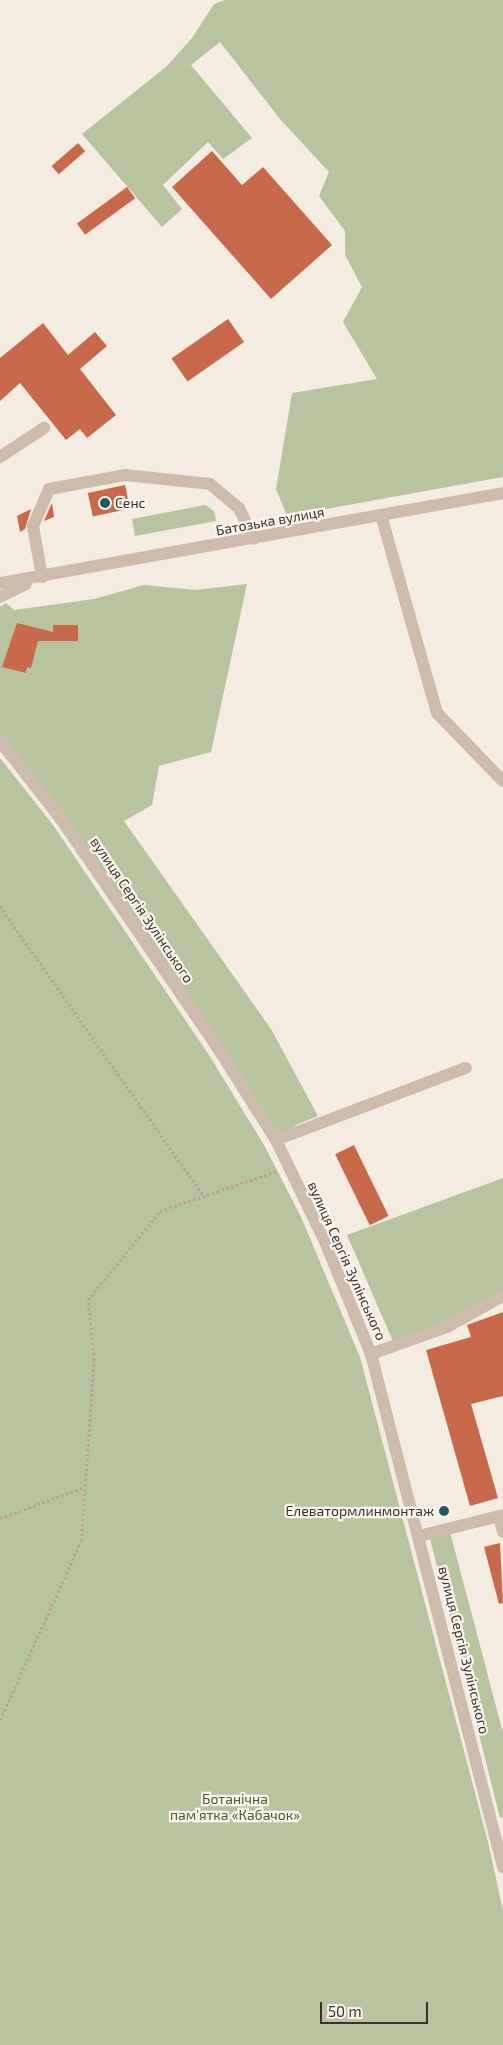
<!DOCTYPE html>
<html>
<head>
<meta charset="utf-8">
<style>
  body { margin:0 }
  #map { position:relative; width:503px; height:2045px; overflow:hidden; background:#f4ebe1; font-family:"Exo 2",sans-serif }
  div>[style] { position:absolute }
  .green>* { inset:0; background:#b8c4a0 }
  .building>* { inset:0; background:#c8694b; transform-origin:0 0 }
  .path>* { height:2.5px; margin-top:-1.25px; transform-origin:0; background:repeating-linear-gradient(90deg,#b9a596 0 2.5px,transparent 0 5px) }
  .minor>* { height:12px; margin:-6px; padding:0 6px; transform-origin:6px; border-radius:6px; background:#cdbbac }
  .dots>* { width:14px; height:14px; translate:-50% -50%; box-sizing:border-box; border:2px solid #fbf5ee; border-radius:50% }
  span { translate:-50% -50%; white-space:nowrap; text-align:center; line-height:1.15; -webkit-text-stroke:4.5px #fbf5ee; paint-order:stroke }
  .poi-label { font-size:14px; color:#3b302b }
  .left { translate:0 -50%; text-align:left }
  .right { translate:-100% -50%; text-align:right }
  .street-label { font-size:14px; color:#3b302b }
  .park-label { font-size:14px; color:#4a5a2e }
  .scale { position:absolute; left:320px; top:2002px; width:108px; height:22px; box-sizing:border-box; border:2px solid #3b302b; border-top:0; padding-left:6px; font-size:15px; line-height:18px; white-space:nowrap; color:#3b302b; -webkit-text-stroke:4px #fbf5ee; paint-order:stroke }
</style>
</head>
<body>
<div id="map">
  <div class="green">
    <div style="clip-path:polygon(225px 0,503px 0,503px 477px,287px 516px,276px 489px,292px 393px,377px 379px,343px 322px,362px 287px,345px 255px,345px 231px,319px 196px,329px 172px,280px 119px,220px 42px,191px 65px,252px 138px,223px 159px,208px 142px,163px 185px,182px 209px,162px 227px,82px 134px,167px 66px,192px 38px,214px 4px)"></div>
    <div style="clip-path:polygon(205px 505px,214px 511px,216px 521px,135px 536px,132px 519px)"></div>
    <div style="clip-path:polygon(247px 584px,211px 752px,159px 766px,152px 805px,124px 821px,271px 1029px,318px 1116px,296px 1125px,276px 1140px,0 741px,0 607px,6px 603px,14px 610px,94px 599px,144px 585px,196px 590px)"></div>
    <div style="clip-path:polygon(0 758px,53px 825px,209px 1055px,264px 1145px,301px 1217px,360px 1357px,488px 1842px,503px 1911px,503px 2045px,0 2045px)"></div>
    <div style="clip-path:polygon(503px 1178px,503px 1296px,395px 1346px,347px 1235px)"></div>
    <div style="clip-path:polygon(449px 1528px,503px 1733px,503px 1817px,500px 1818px,429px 1534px)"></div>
  </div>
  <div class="building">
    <div style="left:78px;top:143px;width:11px;height:35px;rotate:49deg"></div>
    <div style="clip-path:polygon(212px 151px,242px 185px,263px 167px,332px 245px,271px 299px,172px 187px)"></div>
    <div style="left:127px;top:187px;width:14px;height:62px;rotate:54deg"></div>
    <div style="left:228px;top:319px;width:28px;height:69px;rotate:55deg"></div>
    <div style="clip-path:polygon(43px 323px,68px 355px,95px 332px,107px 346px,80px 369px,116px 415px,87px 438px,80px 429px,66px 440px,20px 383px,0 401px,0 358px)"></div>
    <div style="left:125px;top:485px;width:24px;height:38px;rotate:78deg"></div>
    <div style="clip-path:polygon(52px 503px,54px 517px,44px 521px)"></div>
    <div style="clip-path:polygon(31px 509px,25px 529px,20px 532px,17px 516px)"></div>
    <div style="clip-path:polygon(17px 623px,53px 632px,53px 625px,78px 625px,78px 641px,38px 641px,31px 668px,27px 667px,26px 673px,2px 667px)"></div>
    <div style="left:354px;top:1145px;width:79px;height:21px;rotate:64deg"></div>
    <div style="clip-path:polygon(503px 1312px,503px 1396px,471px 1404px,498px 1498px,470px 1506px,426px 1350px,471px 1337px,467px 1325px)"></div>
    <div style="clip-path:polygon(500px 1543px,503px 1603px,499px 1604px,484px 1547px)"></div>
  </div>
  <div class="path">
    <div style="left:0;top:906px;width:355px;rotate:54.9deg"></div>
    <div style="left:0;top:1518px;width:90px;rotate:-20deg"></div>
    <div style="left:0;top:1720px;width:196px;rotate:-65.7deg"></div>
    <div style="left:81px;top:1541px;width:181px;rotate:-85.9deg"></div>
    <div style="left:94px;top:1360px;width:60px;rotate:-95.7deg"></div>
    <div style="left:88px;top:1300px;width:114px;rotate:-51deg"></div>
    <div style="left:160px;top:1211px;width:124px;rotate:-18.9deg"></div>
  </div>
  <div class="minor">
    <div style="left:0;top:457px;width:53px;rotate:-33.4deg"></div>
    <div style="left:381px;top:515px;width:206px;rotate:74.2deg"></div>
    <div style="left:437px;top:713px;width:95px;rotate:45.9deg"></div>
    <div style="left:42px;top:577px;width:52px;rotate:-100deg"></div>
    <div style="left:33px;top:526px;width:40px;rotate:-66.6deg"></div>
    <div style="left:49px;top:489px;width:77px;rotate:-10.4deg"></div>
    <div style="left:125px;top:475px;width:85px;rotate:6deg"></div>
    <div style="left:210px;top:484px;width:38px;rotate:40deg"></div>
    <div style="left:239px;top:508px;width:34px;rotate:64deg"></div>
    <div style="left:0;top:583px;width:511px;rotate:-10.14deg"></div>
    <div style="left:0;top:597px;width:29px;rotate:-27deg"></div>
    <div style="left:0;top:741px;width:99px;rotate:52deg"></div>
    <div style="left:61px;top:819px;width:280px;rotate:55.6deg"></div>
    <div style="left:219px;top:1050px;width:107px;rotate:57.7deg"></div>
    <div style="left:276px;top:1140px;width:115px;rotate:64.3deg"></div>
    <div style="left:326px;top:1244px;width:119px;rotate:67.8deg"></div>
    <div style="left:371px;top:1354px;width:530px;rotate:75.57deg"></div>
    <div style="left:276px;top:1140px;width:203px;rotate:-20.8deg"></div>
    <div style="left:371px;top:1354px;width:81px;rotate:-19.6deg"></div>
    <div style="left:447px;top:1327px;width:64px;rotate:-29deg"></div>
    <div style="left:499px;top:1516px;width:16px;rotate:76deg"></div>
    <div style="left:419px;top:1536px;width:87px;rotate:-14deg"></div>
  </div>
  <div class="dots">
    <div style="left:105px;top:503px;background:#1f5a5e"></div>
    <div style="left:444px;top:1511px;background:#1f5a5e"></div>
  </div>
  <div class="poi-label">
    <span class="left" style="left:115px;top:503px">Сенс</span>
    <span class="right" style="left:434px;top:1511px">Елеватормлинмонтаж</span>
  </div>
  <div class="street-label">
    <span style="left:270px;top:521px;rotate:-10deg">Батозька вулиця</span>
    <span style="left:142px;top:910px;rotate:56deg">вулиця Сергія Зулінського</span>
    <span style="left:347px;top:1261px;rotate:66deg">вулиця Сергія Зулінського</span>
    <span style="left:464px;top:1650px;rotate:76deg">вулиця Сергія Зулінського</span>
  </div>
  <div class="park-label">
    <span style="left:235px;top:1807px">Ботанічна<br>пам'ятка «Кабачок»</span>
  </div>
  <div class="scale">50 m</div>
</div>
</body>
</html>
